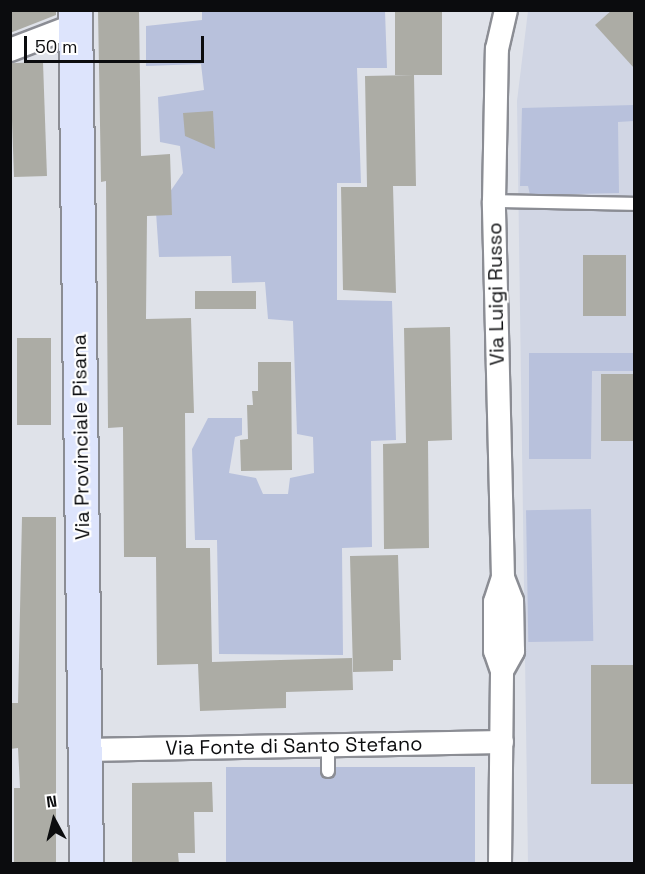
<!DOCTYPE html>
<html>
<head>
<meta charset="utf-8">
<style>
  body { margin:0 }
  #map { position:relative; width:645px; height:874px; overflow:hidden; background:#dfe2e9; font-family:"Space Grotesk",sans-serif }
  div>[style] { position:absolute }
  .built>* { inset:0; background:#d1d6e4 }
  .green>* { inset:0; background:#b8c1dc; transform-origin:0 0 }
  .building>* { inset:0; background:#acaca5; transform-origin:0 0 }
  .roads { filter:drop-shadow(2px 0 #8b8d94) drop-shadow(-2px 0 #8b8d94) drop-shadow(0 2px #8b8d94) drop-shadow(0 -2px #8b8d94) }
  .lane>* { height:12px; margin:-6px; padding:0 6px; transform-origin:6px; border-radius:6px; background:#fff }
  .street>* { height:22px; margin:-11px; padding:0 11px; transform-origin:11px; border-radius:11px; background:#fff }
  .secondary>* { height:33px; margin:-16.5px; padding:0 16.5px; transform-origin:16.5px; border-radius:16.5px; background:#dde4fc }
  span { translate:-50% -50%; white-space:nowrap; text-align:center; line-height:1.15; -webkit-text-stroke:4.5px #fff; paint-order:stroke }
  .street-label { font-size:20px; color:#0b0c0e }
  .frame { position:absolute; inset:0; border:12px solid #0b0c0e; pointer-events:none }
  .north { position:absolute; left:24px; top:790px; width:60px; height:60px; -webkit-text-stroke:4px #fff; paint-order:stroke; rotate:353deg; font-size:16px; font-weight:700; line-height:24px; text-align:center; color:#0b0c0e }
  .north::after { content:''; display:block; margin:auto; width:21px; height:27px; background:#0b0c0e; clip-path:polygon(50% 0,100% 100%,50% 72%,0 100%) }
  .scale { position:absolute; left:24px; top:36px; width:180px; height:27px; box-sizing:border-box; border:3px solid #0b0c0e; border-top:0; padding-left:8px; font-size:18px; line-height:21px; white-space:nowrap; color:#0b0c0e; -webkit-text-stroke:4px #fff; paint-order:stroke }
</style>
</head>
<body>
<div id="map">
  <div class="built">
    <div style="clip-path:polygon(528px 11px,634px 11px,634px 863px,528px 863px,517px 101px)"></div>
  </div>
  <div class="green">
    <div style="clip-path:polygon(202px 11px,385px 11px,387px 68px,357px 68px,361px 183px,337px 183px,337px 300px,392px 301px,396px 440px,371px 441px,372px 547px,342px 548px,343px 655px,219px 654px,217px 540px,195px 540px,192px 449px,208px 418px,242px 418px,242px 435px,235px 437px,229px 473px,256px 478px,263px 494px,288px 494px,290px 478px,314px 473px,313px 437px,297px 434px,293px 321px,268px 319px,265px 282px,232px 283px,231px 256px,159px 257px,156px 212px,183px 173px,180px 146px,160px 142px,158px 97px,204px 90px,201px 64px,146px 66px,146px 26px,202px 20px)"></div>
    <div style="clip-path:polygon(634px 105px,634px 121px,618px 122px,619px 193px,530px 195px,528px 186px,520px 186px,522px 108px)"></div>
    <div style="clip-path:polygon(529px 353px,634px 353px,634px 371px,592px 371px,591px 459px,529px 459px)"></div>
    <div style="left:591px;top:509px;width:132px;height:65px;rotate:89deg"></div>
    <div style="left:475px;top:767px;width:96px;height:249px;rotate:90deg"></div>
  </div>
  <div class="building">
    <div style="clip-path:polygon(10px 10px,56px 10px,56px 15px,10px 33px)"></div>
    <div style="clip-path:polygon(98px 10px,139px 10px,141px 156px,170px 154px,172px 215px,147px 216px,146px 319px,191px 318px,194px 413px,185px 413px,186px 548px,210px 548px,212px 662px,352px 658px,353px 690px,286px 692px,286px 708px,200px 711px,198px 664px,157px 665px,156px 557px,124px 557px,123px 427px,108px 428px,106px 181px,101px 182px)"></div>
    <div style="left:395px;top:10px;width:47px;height:65px"></div>
    <div style="clip-path:polygon(612px 10px,634px 10px,634px 68px,595px 25px)"></div>
    <div style="left:43px;top:62px;width:114px;height:33px;rotate:88deg"></div>
    <div style="clip-path:polygon(414px 75px,416px 186px,393px 186px,396px 293px,343px 290px,341px 187px,367px 187px,365px 76px)"></div>
    <div style="clip-path:polygon(213px 111px,215px 149px,185px 136px,183px 113px)"></div>
    <div style="left:583px;top:255px;width:43px;height:61px"></div>
    <div style="left:256px;top:291px;width:18px;height:61px;rotate:90deg"></div>
    <div style="clip-path:polygon(450px 327px,452px 440px,428px 441px,429px 548px,384px 549px,383px 444px,406px 443px,404px 328px)"></div>
    <div style="left:17px;top:338px;width:34px;height:87px"></div>
    <div style="clip-path:polygon(258px 362px,291px 362px,292px 470px,241px 471px,240px 440px,248px 439px,247px 405px,253px 405px,252px 391px,258px 391px)"></div>
    <div style="left:601px;top:374px;width:33px;height:67px"></div>
    <div style="clip-path:polygon(22px 517px,56px 517px,56px 864px,14px 864px,14px 788px,20px 788px,18px 748px,10px 749px,10px 711px,11px 703px,18px 703px)"></div>
    <div style="clip-path:polygon(398px 555px,401px 660px,393px 660px,393px 671px,353px 672px,350px 556px)"></div>
    <div style="left:591px;top:665px;width:43px;height:119px"></div>
    <div style="clip-path:polygon(212px 782px,213px 812px,194px 812px,195px 853px,178px 853px,179px 864px,132px 864px,132px 783px)"></div>
  </div>
  <div class="roads">
    <div class="lane">
      <div style="left:494px;top:201px;width:140px;rotate:1.2deg"></div>
      <div style="left:328px;top:771px;width:25px;rotate:-90deg"></div>
    </div>
    <div class="street">
      <div style="left:10px;top:50px;width:70px;rotate:-21deg"></div>
      <div style="left:502px;top:671px;width:23px;rotate:-61deg"></div>
      <div style="left:513px;top:651px;width:50px;rotate:-91.1deg"></div>
      <div style="left:512px;top:601px;width:25px;rotate:-111deg"></div>
      <div style="left:503px;top:578px;width:377px;rotate:-91.4deg"></div>
      <div style="left:494px;top:201px;width:152px;rotate:-88.9deg"></div>
      <div style="left:497px;top:49px;width:40px;rotate:-77deg"></div>
      <div style="left:86px;top:750px;width:416px;rotate:-1.1deg"></div>
      <div style="left:500px;top:864px;width:193px;rotate:-89.4deg"></div>
      <div style="left:502px;top:671px;width:21px;rotate:-109deg"></div>
      <div style="left:495px;top:651px;width:49px;rotate:-90deg"></div>
      <div style="left:495px;top:602px;width:25px;rotate:-72deg"></div>
    </div>
    <div class="secondary">
      <div style="left:75px;top:10px;width:854px;rotate:89.26deg"></div>
    </div>
  </div>
  <div class="street-label">
    <span style="left:496px;top:294px;rotate:-91deg">Via Luigi Russo</span>
    <span style="left:81px;top:437px;rotate:-91deg">Via Provinciale Pisana</span>
    <span style="left:294px;top:746px;rotate:-1deg">Via Fonte di Santo Stefano</span>
  </div>
  <div class="frame"></div>
  <div class="north">N</div>
  <div class="scale">50 m</div>
</div>
</body>
</html>
